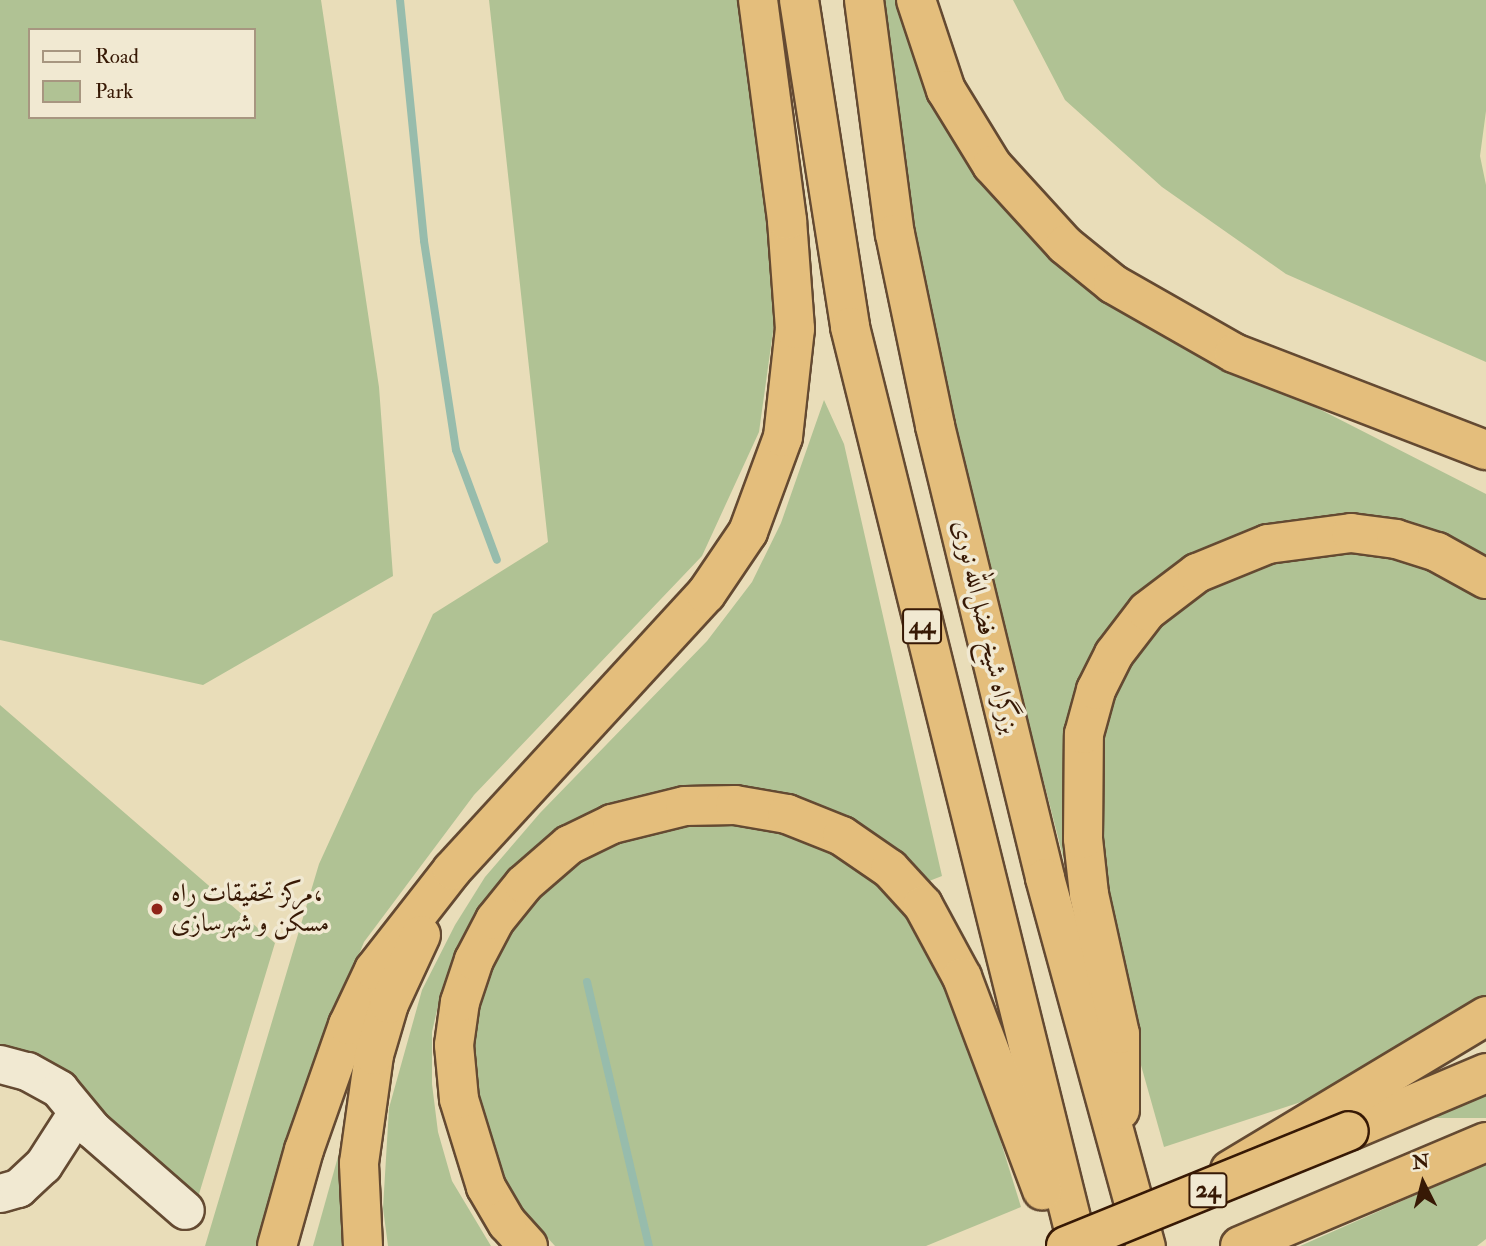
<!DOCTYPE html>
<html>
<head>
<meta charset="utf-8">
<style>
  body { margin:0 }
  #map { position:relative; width:1486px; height:1246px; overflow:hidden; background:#e9ddb9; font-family:"IM FELL Double Pica",Amiri,serif }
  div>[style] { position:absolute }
  .green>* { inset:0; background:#b0c294; transform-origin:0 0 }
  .stream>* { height:8px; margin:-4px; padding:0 4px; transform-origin:4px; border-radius:4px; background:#97bcac }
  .roads { filter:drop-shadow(2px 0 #644a32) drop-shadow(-2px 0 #644a32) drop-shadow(0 2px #644a32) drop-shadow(0 -2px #644a32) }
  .minor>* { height:37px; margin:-18.5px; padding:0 18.5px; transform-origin:18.5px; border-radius:18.5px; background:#f1e9d2 }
  .highway>* { height:38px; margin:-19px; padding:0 19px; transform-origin:19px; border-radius:19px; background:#e4be7c }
  .bridges { filter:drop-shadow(2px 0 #371905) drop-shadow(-2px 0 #371905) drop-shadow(0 2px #371905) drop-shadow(0 -2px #371905) }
  .highway-bridge>* { height:38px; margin:-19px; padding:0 19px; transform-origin:19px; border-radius:19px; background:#e4be7c }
  .dots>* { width:19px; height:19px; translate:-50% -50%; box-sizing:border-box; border:4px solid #f1e9d2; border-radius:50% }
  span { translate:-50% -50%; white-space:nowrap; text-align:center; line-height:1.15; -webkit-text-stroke:7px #f1e9d2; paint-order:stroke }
  .shield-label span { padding:2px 5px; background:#f1e9d2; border:2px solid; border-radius:5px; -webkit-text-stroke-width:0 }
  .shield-label { font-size:24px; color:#371905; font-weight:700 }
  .street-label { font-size:26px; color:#371905 }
  .poi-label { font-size:26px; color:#371905 }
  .left { translate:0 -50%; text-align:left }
  .legend { position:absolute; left:28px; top:28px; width:228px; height:91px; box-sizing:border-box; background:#f1e9d2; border:2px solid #a79680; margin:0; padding:9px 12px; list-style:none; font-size:21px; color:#371905 }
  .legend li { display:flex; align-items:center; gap:14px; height:35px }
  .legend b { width:35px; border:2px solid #a79680 }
  .north { position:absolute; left:1388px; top:1148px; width:70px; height:70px; -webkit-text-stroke:5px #f1e9d2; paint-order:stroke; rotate:354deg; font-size:19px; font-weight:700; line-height:28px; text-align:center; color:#371905 }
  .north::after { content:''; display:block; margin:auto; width:24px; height:32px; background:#371905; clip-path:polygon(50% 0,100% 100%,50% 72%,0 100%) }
</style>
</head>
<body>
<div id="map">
  <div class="green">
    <div style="clip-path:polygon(evenodd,0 0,321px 0,379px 387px,393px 576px,203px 685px,0 640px,0 0,30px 30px,254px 30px,254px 117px,30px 117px,30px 30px)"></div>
    <div style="clip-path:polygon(489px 0,741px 0,776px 310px,759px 432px,702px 556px,474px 795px,364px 942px,298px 1107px,263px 1246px,205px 1246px,319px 864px,433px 614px,548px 542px)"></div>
    <div style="clip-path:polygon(883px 0,899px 0,972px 162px,1256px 377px,1486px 494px,1486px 563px,1292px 524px,1095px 665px,1087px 950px,962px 463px,916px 233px)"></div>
    <div style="clip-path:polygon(1013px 0,1486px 0,1486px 111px,1480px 156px,1486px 185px,1486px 362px,1286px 274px,1162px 187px,1065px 100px)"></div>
    <div style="clip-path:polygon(824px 400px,844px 444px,942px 876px,919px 885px,681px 793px,474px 922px,455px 954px,441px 993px,432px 1032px,432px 1084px,438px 1132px,452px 1181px,491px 1246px,388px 1246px,383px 1208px,389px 1108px,422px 990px,455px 925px,485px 877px,540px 813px,707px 641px,752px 582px,781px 523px)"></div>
    <div style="clip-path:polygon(1321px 548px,1403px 554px,1486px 596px,1486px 997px,1435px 1034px,1304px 1101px,1164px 1147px,1128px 1019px,1098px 873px,1096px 741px,1131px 655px,1164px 615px,1243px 565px)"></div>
    <div style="clip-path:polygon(0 705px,275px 943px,196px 1204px,63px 1070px,0 1048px)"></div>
    <div style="clip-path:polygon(735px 818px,799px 832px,856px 863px,903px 904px,957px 1000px,1021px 1207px,926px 1246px,555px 1246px,519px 1206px,500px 1177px,468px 1076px,474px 997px,510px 922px,582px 854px,644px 828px)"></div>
    <div style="left:1486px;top:1094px;width:24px;height:139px;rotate:90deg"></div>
    <div style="clip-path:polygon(355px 1096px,355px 1246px,313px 1246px)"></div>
    <div style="clip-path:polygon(1486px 1164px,1486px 1239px,1477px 1246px,1300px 1246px)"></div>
  </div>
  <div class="stream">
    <div style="left:400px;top:0;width:242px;rotate:84.3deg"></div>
    <div style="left:424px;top:241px;width:211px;rotate:81.3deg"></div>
    <div style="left:456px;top:450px;width:117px;rotate:69.6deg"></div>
    <div style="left:587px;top:982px;width:271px;rotate:76.8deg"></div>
  </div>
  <div class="roads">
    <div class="minor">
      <div style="left:0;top:1064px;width:28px;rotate:15deg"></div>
      <div style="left:27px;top:1071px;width:37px;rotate:29deg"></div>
      <div style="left:59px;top:1089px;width:52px;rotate:50.5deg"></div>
      <div style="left:92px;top:1129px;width:123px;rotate:41.1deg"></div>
      <div style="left:0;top:1193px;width:19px;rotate:-16deg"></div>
      <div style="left:18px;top:1188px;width:34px;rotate:-43deg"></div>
      <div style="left:43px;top:1165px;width:63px;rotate:-57.3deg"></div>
    </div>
    <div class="highway">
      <div style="left:799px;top:0;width:331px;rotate:81.1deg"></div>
      <div style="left:850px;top:327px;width:947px;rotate:76.07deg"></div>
      <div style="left:864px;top:0;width:236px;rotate:82.5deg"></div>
      <div style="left:895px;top:234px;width:196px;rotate:78.2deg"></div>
      <div style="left:935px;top:426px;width:465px;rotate:76.3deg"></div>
      <div style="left:1045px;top:878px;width:382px;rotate:74.7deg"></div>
      <div style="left:916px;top:0;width:95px;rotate:71.6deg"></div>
      <div style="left:946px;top:90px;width:88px;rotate:58.5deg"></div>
      <div style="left:992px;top:165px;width:108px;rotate:47.6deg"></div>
      <div style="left:1065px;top:245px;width:62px;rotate:39.1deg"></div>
      <div style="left:1113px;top:284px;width:139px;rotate:29.7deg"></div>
      <div style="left:1234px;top:353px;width:270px;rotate:21.1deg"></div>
      <div style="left:1120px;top:1110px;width:76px;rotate:-90deg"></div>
      <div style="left:1120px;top:1034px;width:143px;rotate:-102.5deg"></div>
      <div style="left:1089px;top:894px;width:55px;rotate:-96.2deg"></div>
      <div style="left:1083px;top:839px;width:105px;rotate:-89.5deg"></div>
      <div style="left:1084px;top:734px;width:46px;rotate:-74.7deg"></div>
      <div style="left:1096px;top:690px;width:40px;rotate:-63.4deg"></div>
      <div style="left:1114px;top:654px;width:54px;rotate:-52.5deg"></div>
      <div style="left:1147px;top:611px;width:63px;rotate:-37.2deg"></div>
      <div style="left:1197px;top:573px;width:77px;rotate:-22.2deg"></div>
      <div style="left:1268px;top:544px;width:84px;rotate:-7.5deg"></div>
      <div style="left:1351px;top:533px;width:45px;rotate:7.6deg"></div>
      <div style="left:1396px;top:539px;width:43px;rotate:17.6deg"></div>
      <div style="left:1437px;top:552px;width:56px;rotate:28.9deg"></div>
      <div style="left:1349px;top:1131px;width:149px;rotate:-22.9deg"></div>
      <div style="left:1230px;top:1170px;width:299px;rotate:-31deg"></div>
      <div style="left:277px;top:1246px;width:100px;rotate:-74.3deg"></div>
      <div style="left:304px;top:1150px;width:133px;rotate:-70.6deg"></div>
      <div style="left:348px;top:1025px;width:61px;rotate:-64.7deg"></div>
      <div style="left:374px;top:970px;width:127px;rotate:-52deg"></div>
      <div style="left:452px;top:870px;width:375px;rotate:-47.4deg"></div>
      <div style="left:706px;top:594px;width:75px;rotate:-55.9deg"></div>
      <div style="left:748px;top:532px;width:101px;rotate:-69.8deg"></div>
      <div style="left:783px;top:437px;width:109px;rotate:-83.7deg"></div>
      <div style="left:795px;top:329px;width:109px;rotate:-94.2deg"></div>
      <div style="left:787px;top:220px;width:222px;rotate:-97.5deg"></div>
      <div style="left:363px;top:1246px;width:83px;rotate:-92.8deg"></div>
      <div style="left:359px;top:1163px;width:109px;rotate:-82.1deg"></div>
      <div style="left:374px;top:1055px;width:53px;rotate:-73.6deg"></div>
      <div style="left:389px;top:1004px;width:76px;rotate:-65.1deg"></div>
      <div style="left:528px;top:1246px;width:31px;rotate:-132deg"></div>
      <div style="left:507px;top:1223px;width:42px;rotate:-120.3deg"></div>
      <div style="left:486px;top:1187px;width:92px;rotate:-107.1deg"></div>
      <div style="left:459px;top:1099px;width:54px;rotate:-95.3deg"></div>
      <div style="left:454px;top:1045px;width:43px;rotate:-82.1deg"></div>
      <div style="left:460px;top:1002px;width:44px;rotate:-71.6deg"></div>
      <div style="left:474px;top:960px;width:45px;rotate:-62.3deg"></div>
      <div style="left:495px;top:920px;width:46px;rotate:-51.1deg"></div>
      <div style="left:524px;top:884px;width:60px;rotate:-40.9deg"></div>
      <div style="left:569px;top:845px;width:48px;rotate:-26deg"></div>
      <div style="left:612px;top:824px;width:75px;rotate:-13.9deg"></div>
      <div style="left:685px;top:806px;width:50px;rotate:-1.1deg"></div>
      <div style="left:735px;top:805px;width:53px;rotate:9.8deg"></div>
      <div style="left:787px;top:814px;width:59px;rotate:21.8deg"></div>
      <div style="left:842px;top:836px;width:58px;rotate:34.5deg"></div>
      <div style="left:890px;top:869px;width:49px;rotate:47.5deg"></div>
      <div style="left:923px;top:905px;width:82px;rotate:61.6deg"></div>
      <div style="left:962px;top:977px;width:228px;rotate:69.4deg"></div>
      <div style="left:1240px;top:1246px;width:267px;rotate:-22.9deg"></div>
    </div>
  </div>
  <div class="bridges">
    <div class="highway-bridge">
      <div style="left:1066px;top:1246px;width:305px;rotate:-22.1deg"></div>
    </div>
  </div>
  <div class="dots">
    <div style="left:157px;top:909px;background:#8f2418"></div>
  </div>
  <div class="shield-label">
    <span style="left:922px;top:626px">44</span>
    <span style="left:1208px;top:1190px">24</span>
  </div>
  <div class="street-label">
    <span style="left:985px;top:627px;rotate:77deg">بزرگراه شیخ فضل‌الله نوری</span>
  </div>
  <div class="poi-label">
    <span class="left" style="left:171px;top:909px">مرکز تحقیقات راه،<br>مسکن و شهرسازی</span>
  </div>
  <ul class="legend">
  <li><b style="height:9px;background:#f1e9d2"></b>Road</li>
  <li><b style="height:19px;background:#b0c294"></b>Park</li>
  </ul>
  <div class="north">N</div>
</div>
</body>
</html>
